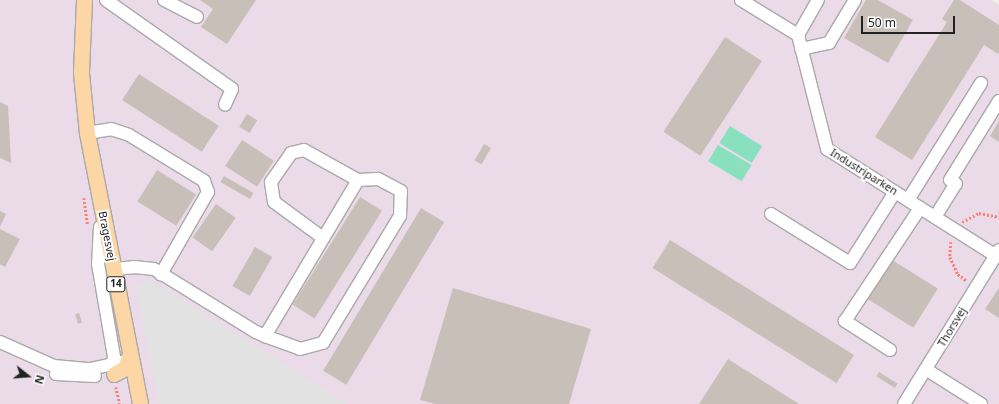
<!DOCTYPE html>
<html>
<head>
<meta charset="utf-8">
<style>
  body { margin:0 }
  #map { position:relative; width:999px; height:404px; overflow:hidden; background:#f2efe9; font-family:"Noto Sans",sans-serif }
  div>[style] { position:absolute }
  .industrial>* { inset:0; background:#ebdbe8 }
  .pitch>* { inset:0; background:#88e0be; transform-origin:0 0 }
  .parking>* { inset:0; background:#e2e2e2 }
  .building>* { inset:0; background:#c7bfb8; transform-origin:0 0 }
  .path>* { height:2.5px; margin-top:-1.25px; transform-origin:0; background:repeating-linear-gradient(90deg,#fa8072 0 2px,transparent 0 4px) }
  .roads { filter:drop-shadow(1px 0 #a9a9a9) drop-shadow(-1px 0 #a9a9a9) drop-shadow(0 1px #a9a9a9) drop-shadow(0 -1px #a9a9a9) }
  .minor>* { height:12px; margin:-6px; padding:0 6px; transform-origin:6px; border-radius:6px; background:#fff }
  .major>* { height:15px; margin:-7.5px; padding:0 7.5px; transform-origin:7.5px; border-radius:7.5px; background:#fcd6a4 }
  span { translate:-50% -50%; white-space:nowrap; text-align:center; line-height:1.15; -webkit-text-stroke:4px #fff; paint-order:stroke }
  .shield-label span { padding:1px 3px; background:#fff; border:1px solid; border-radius:3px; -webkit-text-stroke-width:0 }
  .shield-label { font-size:10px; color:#222; font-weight:700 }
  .street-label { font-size:11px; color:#222 }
  .north { position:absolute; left:8px; top:356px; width:40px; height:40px; -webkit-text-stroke:3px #fff; paint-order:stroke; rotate:107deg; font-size:11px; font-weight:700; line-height:16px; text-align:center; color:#222 }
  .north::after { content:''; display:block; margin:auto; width:14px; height:18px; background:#222; clip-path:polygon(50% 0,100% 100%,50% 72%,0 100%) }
  .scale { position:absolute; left:861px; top:16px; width:94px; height:18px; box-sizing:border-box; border:2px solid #222; border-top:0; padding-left:5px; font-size:12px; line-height:14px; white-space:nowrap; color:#222; -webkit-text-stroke:3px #fff; paint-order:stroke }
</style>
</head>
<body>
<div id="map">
  <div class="industrial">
    <div style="clip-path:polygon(0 0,991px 0,999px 5px,999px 404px,0 404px)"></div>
  </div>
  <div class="pitch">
    <div style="left:730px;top:126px;width:38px;height:20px;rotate:32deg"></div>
    <div style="left:718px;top:145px;width:39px;height:19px;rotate:31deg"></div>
  </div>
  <div class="parking">
    <div style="clip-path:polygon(150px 280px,348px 404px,159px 404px,136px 287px)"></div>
  </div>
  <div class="building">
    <div style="clip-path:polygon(200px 0,256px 0,227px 44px,201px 27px,213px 9px)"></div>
    <div style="clip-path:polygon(866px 0,878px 0,913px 20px,888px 63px,844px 38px)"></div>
    <div style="clip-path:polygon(954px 0,960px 0,999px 25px,999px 52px,998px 54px,984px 45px,912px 160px,875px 137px,947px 22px,942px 19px)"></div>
    <div style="left:725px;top:37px;width:44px;height:113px;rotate:33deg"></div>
    <div style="left:139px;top:74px;width:95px;height:31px;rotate:33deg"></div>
    <div style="clip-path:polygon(0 102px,8px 106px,11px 163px,0 158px)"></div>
    <div style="left:247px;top:114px;width:12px;height:15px;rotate:31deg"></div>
    <div style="clip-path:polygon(999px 121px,999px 142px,990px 136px)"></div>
    <div style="left:242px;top:140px;width:38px;height:31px;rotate:33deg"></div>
    <div style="left:484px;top:144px;width:8px;height:19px;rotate:30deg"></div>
    <div style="left:157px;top:170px;width:46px;height:37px;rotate:32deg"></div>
    <div style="left:224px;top:176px;width:34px;height:7px;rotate:30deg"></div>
    <div style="left:360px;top:197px;width:26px;height:127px;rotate:32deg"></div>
    <div style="left:216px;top:204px;width:24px;height:41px;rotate:35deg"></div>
    <div style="left:421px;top:208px;width:27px;height:190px;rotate:31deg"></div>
    <div style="clip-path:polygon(0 211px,6px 214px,0 227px)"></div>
    <div style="clip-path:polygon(0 229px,20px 239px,5px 267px,0 264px)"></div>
    <div style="left:670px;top:240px;width:217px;height:33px;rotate:32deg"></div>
    <div style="left:255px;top:247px;width:20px;height:45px;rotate:30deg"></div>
    <div style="left:892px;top:260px;width:54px;height:46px;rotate:32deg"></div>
    <div style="clip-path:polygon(453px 288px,591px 329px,569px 404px,435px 404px,420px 400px)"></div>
    <div style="clip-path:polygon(999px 288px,999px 318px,985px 309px)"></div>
    <div style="left:79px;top:313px;width:10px;height:4px;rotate:73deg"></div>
    <div style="clip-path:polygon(728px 359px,799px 404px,699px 404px)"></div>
    <div style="left:879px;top:372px;width:22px;height:5px;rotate:32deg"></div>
  </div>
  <div class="path">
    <div style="left:84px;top:198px;width:27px;rotate:82deg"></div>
    <div style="left:962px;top:222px;width:19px;rotate:-28deg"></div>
    <div style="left:979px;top:213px;width:20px;rotate:11deg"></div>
    <div style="left:951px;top:242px;width:15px;rotate:94deg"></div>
    <div style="left:950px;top:257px;width:19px;rotate:65deg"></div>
    <div style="left:958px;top:274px;width:11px;rotate:38deg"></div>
    <div style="left:116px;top:387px;width:17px;rotate:77deg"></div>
  </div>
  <div class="roads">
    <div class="minor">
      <div style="left:106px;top:0;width:154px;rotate:35.2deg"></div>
      <div style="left:232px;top:89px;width:17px;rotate:114deg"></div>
      <div style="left:164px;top:0;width:37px;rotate:27deg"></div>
      <div style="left:741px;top:0;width:67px;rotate:31.6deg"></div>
      <div style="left:798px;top:35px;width:118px;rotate:75.7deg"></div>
      <div style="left:827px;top:149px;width:200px;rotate:32.3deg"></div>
      <div style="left:798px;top:35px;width:40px;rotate:-60.3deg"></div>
      <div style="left:801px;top:49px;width:29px;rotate:-12deg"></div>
      <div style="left:829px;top:43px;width:50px;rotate:-58.8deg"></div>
      <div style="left:87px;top:133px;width:24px;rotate:-9deg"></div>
      <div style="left:111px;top:129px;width:19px;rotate:18deg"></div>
      <div style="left:129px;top:135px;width:88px;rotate:31.5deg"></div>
      <div style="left:204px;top:181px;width:12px;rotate:70deg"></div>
      <div style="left:208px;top:192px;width:95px;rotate:119.8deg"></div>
      <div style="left:908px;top:200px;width:138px;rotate:-58deg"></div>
      <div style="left:771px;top:214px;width:93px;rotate:31.8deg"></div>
      <div style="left:850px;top:263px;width:84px;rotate:-57.6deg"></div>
      <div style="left:935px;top:217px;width:39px;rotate:-58deg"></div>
      <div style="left:956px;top:184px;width:7px;rotate:-146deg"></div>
      <div style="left:950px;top:180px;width:93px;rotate:-58.2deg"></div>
      <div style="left:100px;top:227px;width:37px;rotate:93deg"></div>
      <div style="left:98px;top:264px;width:94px;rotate:80.2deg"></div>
      <div style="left:114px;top:357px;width:8px;rotate:104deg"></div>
      <div style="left:323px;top:238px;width:61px;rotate:-143.7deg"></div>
      <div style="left:274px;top:202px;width:20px;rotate:-99deg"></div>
      <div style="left:271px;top:182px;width:35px;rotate:-55deg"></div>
      <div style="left:291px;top:153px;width:13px;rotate:-13deg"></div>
      <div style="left:304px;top:150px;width:62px;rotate:29.1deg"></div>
      <div style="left:113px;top:269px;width:21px;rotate:-5deg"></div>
      <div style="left:134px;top:267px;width:20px;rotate:6deg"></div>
      <div style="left:154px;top:269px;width:120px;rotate:31.7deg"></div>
      <div style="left:256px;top:332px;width:10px;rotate:24deg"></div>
      <div style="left:265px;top:336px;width:37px;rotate:20deg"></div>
      <div style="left:300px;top:349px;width:24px;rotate:-15deg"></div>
      <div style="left:323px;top:343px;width:149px;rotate:-58.8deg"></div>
      <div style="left:400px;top:216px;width:25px;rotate:-88deg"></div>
      <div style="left:401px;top:191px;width:26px;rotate:-152deg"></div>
      <div style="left:378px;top:179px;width:20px;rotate:177deg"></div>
      <div style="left:358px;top:180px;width:182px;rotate:120.8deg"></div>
      <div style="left:0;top:342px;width:59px;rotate:24deg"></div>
      <div style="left:54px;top:366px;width:36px;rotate:5deg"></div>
      <div style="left:90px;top:369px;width:34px;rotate:-12deg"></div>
      <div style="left:123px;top:362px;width:10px;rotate:45deg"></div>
      <div style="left:890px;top:350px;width:54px;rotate:-147.2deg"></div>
      <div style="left:845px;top:321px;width:136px;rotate:-56.4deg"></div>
      <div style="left:927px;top:370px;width:64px;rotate:32.2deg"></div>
      <div style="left:56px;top:374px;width:39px;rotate:3deg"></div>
      <div style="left:904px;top:404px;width:181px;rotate:-58.3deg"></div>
    </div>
    <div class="major">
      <div style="left:84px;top:0;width:73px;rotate:92.4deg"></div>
      <div style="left:81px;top:73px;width:60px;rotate:84.3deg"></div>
      <div style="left:87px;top:133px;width:276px;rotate:78.9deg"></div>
      <div style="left:114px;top:374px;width:13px;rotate:-29deg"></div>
      <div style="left:125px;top:368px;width:15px;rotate:-70deg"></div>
    </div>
  </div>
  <div class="shield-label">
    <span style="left:116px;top:284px">14</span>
  </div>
  <div class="street-label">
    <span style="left:864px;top:172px;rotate:32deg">Industriparken</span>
    <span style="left:107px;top:236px;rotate:79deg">Bragesvej</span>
    <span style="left:952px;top:327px;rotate:-59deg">Thorsvej</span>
  </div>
  <div class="north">N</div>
  <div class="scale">50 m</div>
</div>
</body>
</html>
